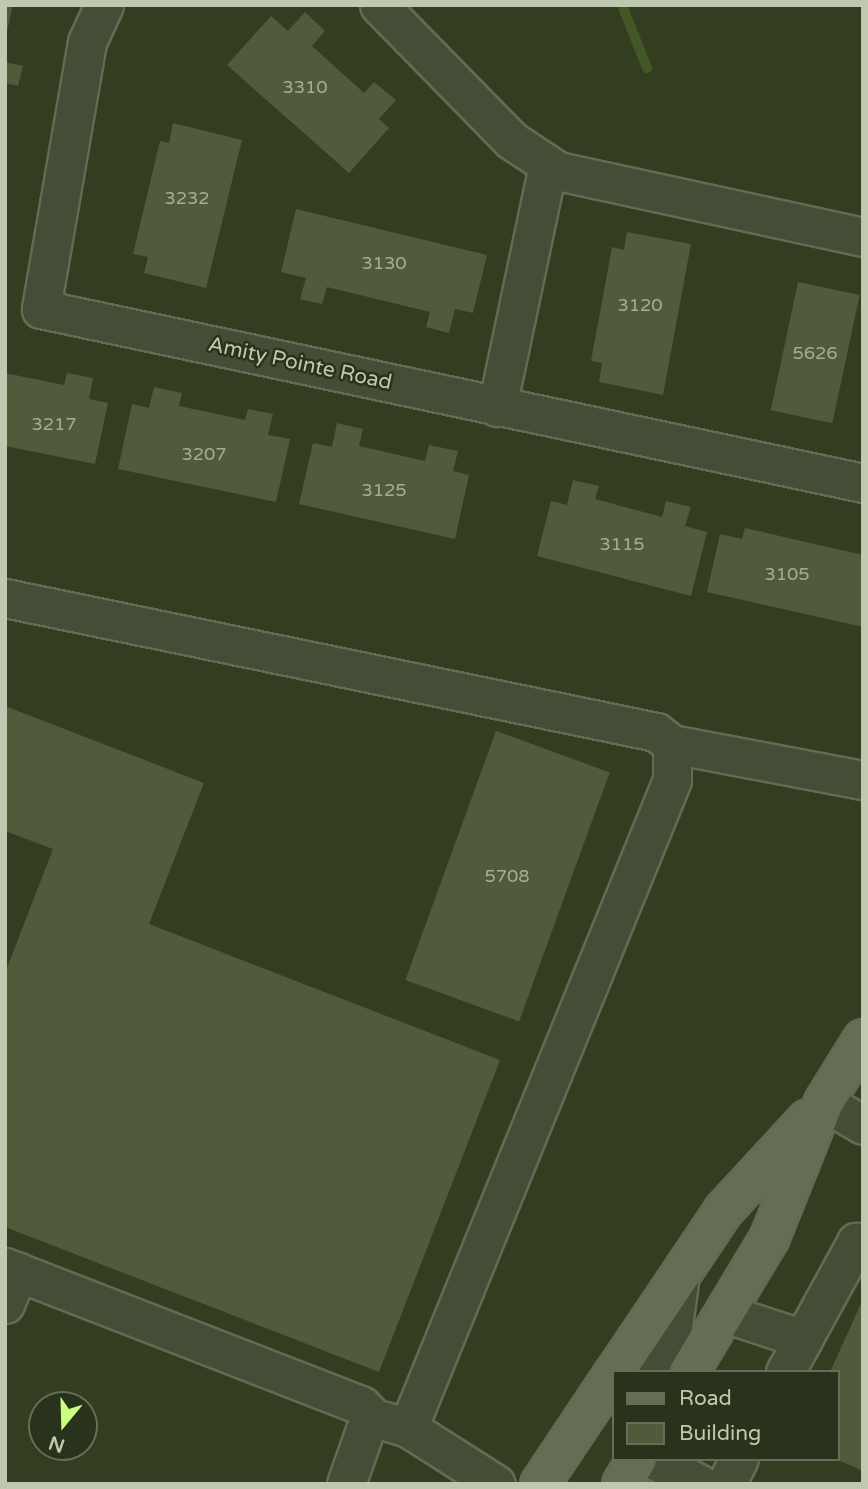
<!DOCTYPE html>
<html>
<head>
<meta charset="utf-8">
<style>
  body { margin:0 }
  #map { position:relative; width:868px; height:1489px; overflow:hidden; background:#333e21; font-family:"Varela Round",sans-serif }
  div>[style] { position:absolute }
  .stream>* { height:10px; margin:-5px; padding:0 5px; transform-origin:5px; border-radius:5px; background:#445727 }
  .building>* { inset:0; background:#4f5b3a; transform-origin:0 0 }
  .roads { filter:drop-shadow(2px 0 #626b53) drop-shadow(-2px 0 #626b53) drop-shadow(0 2px #626b53) drop-shadow(0 -2px #626b53) }
  .minor>* { height:37px; margin:-18.5px; padding:0 18.5px; transform-origin:18.5px; border-radius:18.5px; background:#444d35 }
  .major>* { height:38px; margin:-19px; padding:0 19px; transform-origin:19px; border-radius:19px; background:#636e53 }
  span { translate:-50% -50%; white-space:nowrap; text-align:center; line-height:1.15; -webkit-text-stroke:5px #29321a; paint-order:stroke }
  .number-label { font-size:18px; color:#a3ae92 }
  .number-label span { -webkit-text-stroke-width:0 }
  .street-label { font-size:21px; color:#bfc9b0 }
  .frame { position:absolute; inset:0; border:7px solid #bfc9b0; pointer-events:none }
  .legend { position:absolute; left:612px; top:1370px; width:228px; height:91px; box-sizing:border-box; background:#29321a; border:2px solid #656e56; margin:0; padding:9px 12px; list-style:none; font-size:21px; color:#bfc9b0 }
  .legend li { display:flex; align-items:center; gap:14px; height:35px }
  .legend b { width:35px; border:2px solid #656e56 }
  .north { position:absolute; left:28px; top:1391px; width:70px; height:70px; box-sizing:border-box; background:#29321a; border:2px solid #656e56; border-radius:50%; rotate:199deg; font-size:19px; font-weight:700; line-height:28px; text-align:center; color:#bfc9b0 }
  .north::after { content:''; display:block; margin:auto; width:24px; height:32px; background:#c9ff7f; clip-path:polygon(50% 0,100% 100%,50% 72%,0 100%) }
</style>
</head>
<body>
<div id="map">
  <div class="stream">
    <div style="left:622px;top:5px;width:68px;rotate:68.4deg"></div>
  </div>
  <div class="building">
    <div style="clip-path:polygon(5px 5px,13px 5px,6px 36px,5px 36px)"></div>
    <div style="clip-path:polygon(305px 12px,325px 31px,312px 46px,364px 93px,374px 82px,396px 100px,379px 119px,389px 128px,349px 173px,227px 65px,271px 16px,288px 31px)"></div>
    <div style="clip-path:polygon(5px 62px,23px 66px,18px 86px,5px 83px)"></div>
    <div style="clip-path:polygon(173px 123px,242px 140px,206px 288px,144px 273px,148px 257px,133px 254px,160px 141px,169px 143px)"></div>
    <div style="clip-path:polygon(296px 209px,487px 255px,473px 313px,455px 309px,449px 333px,426px 327px,430px 312px,327px 287px,322px 304px,300px 299px,306px 278px,281px 272px)"></div>
    <div style="clip-path:polygon(627px 232px,691px 244px,663px 395px,599px 382px,602px 363px,591px 361px,612px 247px,624px 250px)"></div>
    <div style="left:798px;top:282px;width:63px;height:131px;rotate:12deg"></div>
    <div style="clip-path:polygon(5px 373px,64px 385px,67px 373px,93px 378px,89px 399px,108px 403px,95px 464px,5px 446px)"></div>
    <div style="clip-path:polygon(154px 387px,182px 393px,179px 406px,245px 420px,248px 409px,273px 414px,268px 435px,290px 439px,276px 502px,118px 469px,132px 404px,149px 408px)"></div>
    <div style="clip-path:polygon(337px 423px,363px 429px,359px 446px,425px 461px,429px 445px,458px 451px,453px 471px,469px 475px,455px 539px,299px 504px,313px 443px,332px 447px)"></div>
    <div style="clip-path:polygon(573px 480px,599px 486px,595px 499px,662px 517px,666px 501px,691px 507px,685px 526px,707px 532px,691px 596px,537px 556px,551px 501px,567px 505px)"></div>
    <div style="clip-path:polygon(745px 528px,863px 555px,863px 627px,707px 592px,720px 534px,742px 539px)"></div>
    <div style="clip-path:polygon(5px 706px,204px 783px,149px 924px,500px 1060px,379px 1372px,5px 1227px,5px 973px,53px 849px,5px 831px)"></div>
    <div style="left:496px;top:731px;width:121px;height:265px;rotate:20deg"></div>
    <div style="clip-path:polygon(863px 1299px,863px 1471px,838px 1460px,838px 1372px,830px 1372px)"></div>
  </div>
  <div class="roads">
    <div class="minor">
      <div style="left:104px;top:5px;width:41px;rotate:114.7deg"></div>
      <div style="left:87px;top:42px;width:271px;rotate:99.8deg"></div>
      <div style="left:41px;top:309px;width:840px;rotate:11.95deg"></div>
      <div style="left:379px;top:5px;width:189px;rotate:45.6deg"></div>
      <div style="left:511px;top:140px;width:56px;rotate:33.4deg"></div>
      <div style="left:558px;top:171px;width:312px;rotate:12.2deg"></div>
      <div style="left:497px;top:407px;width:247px;rotate:-78.1deg"></div>
      <div style="left:5px;top:598px;width:665px;rotate:11.63deg"></div>
      <div style="left:656px;top:732px;width:20px;rotate:37deg"></div>
      <div style="left:672px;top:744px;width:36px;rotate:90deg"></div>
      <div style="left:672px;top:780px;width:700px;rotate:112.17deg"></div>
      <div style="left:672px;top:744px;width:194px;rotate:10.7deg"></div>
      <div style="left:824px;top:1102px;width:45px;rotate:30.5deg"></div>
      <div style="left:5px;top:1267px;width:382px;rotate:21.2deg"></div>
      <div style="left:361px;top:1405px;width:18px;rotate:45deg"></div>
      <div style="left:5px;top:1304px;width:35px;rotate:-68deg"></div>
      <div style="left:724px;top:1313px;width:83px;rotate:18.2deg"></div>
      <div style="left:803px;top:1339px;width:111px;rotate:-61.3deg"></div>
      <div style="left:856px;top:1242px;width:8px;rotate:23deg"></div>
      <div style="left:652px;top:1372px;width:37px;rotate:-59deg"></div>
      <div style="left:671px;top:1340px;width:66px;rotate:-82.1deg"></div>
      <div style="left:785px;top:1372px;width:38px;rotate:-61deg"></div>
      <div style="left:652px;top:1459px;width:54px;rotate:27.5deg"></div>
      <div style="left:346px;top:1484px;width:57px;rotate:-70.6deg"></div>
      <div style="left:365px;top:1430px;width:15px;rotate:-53deg"></div>
      <div style="left:374px;top:1418px;width:35px;rotate:16deg"></div>
      <div style="left:408px;top:1428px;width:104px;rotate:32.5deg"></div>
      <div style="left:726px;top:1484px;width:28px;rotate:-63deg"></div>
    </div>
    <div class="major">
      <div style="left:615px;top:1372px;width:194px;rotate:-56.1deg"></div>
      <div style="left:723px;top:1211px;width:125px;rotate:-47.3deg"></div>
      <div style="left:689px;top:1372px;width:157px;rotate:-59deg"></div>
      <div style="left:770px;top:1237px;width:145px;rotate:-68.2deg"></div>
      <div style="left:824px;top:1102px;width:74px;rotate:-58.2deg"></div>
      <div style="left:540px;top:1484px;width:133px;rotate:-56.3deg"></div>
      <div style="left:622px;top:1484px;width:29px;rotate:-59deg"></div>
    </div>
  </div>
  <div class="number-label">
    <span style="left:305px;top:87px">3310</span>
    <span style="left:187px;top:198px">3232</span>
    <span style="left:384px;top:263px">3130</span>
    <span style="left:640px;top:305px">3120</span>
    <span style="left:815px;top:353px">5626</span>
    <span style="left:54px;top:424px">3217</span>
    <span style="left:204px;top:454px">3207</span>
    <span style="left:384px;top:490px">3125</span>
    <span style="left:622px;top:544px">3115</span>
    <span style="left:787px;top:574px">3105</span>
    <span style="left:507px;top:876px">5708</span>
  </div>
  <div class="street-label">
    <span style="left:300px;top:364px;rotate:12deg">Amity Pointe Road</span>
  </div>
  <div class="frame"></div>
  <ul class="legend">
  <li><b style="height:9px;background:#636e53"></b>Road</li>
  <li><b style="height:19px;background:#4f5b3a"></b>Building</li>
  </ul>
  <div class="north">N</div>
</div>
</body>
</html>
